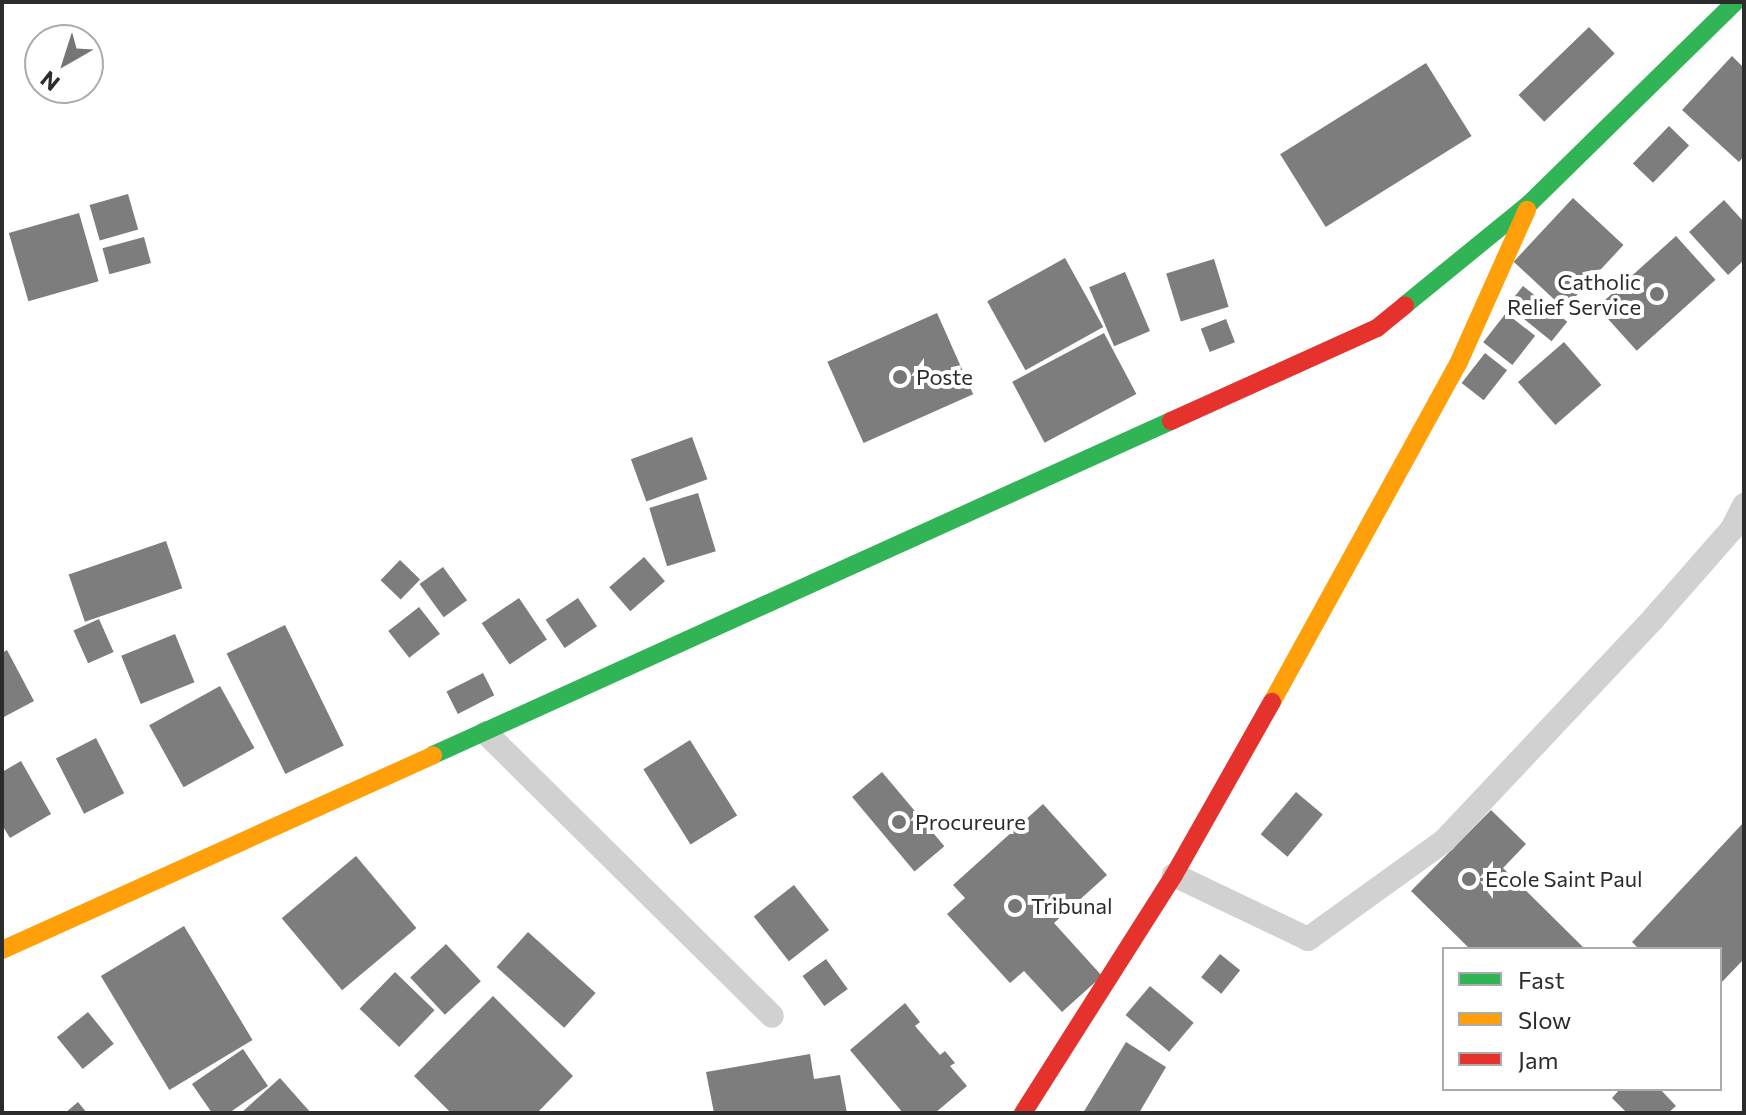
<!DOCTYPE html>
<html>
<head>
<meta charset="utf-8">
<style>
  body { margin:0 }
  #map { position:relative; width:1746px; height:1115px; overflow:hidden; background:#fff; font-family:Commissioner,sans-serif }
  div>[style] { position:absolute }
  .building>* { inset:0; background:#7d7d7d; transform-origin:0 0 }
  .lane>* { height:24px; margin:-12px; padding:0 12px; transform-origin:12px; border-radius:12px; background:#d1d1d1 }
  .fast>* { height:18px; margin:-9px; padding:0 9px; transform-origin:9px; border-radius:9px; background:#30b455 }
  .slow>* { height:18px; margin:-9px; padding:0 9px; transform-origin:9px; border-radius:9px; background:#ff9f0a }
  .jam>* { height:18px; margin:-9px; padding:0 9px; transform-origin:9px; border-radius:9px; background:#e5322d }
  .dots>* { width:22px; height:22px; translate:-50% -50%; box-sizing:border-box; border:4px solid #fff; border-radius:50% }
  span { translate:-50% -50%; white-space:nowrap; text-align:center; line-height:1.15; -webkit-text-stroke:8px #fff; paint-order:stroke }
  .poi-label { font-size:22px; color:#2c2c2c }
  .right { translate:-100% -50%; text-align:right }
  .left { translate:0 -50%; text-align:left }
  .frame { position:absolute; inset:0; border:4px solid #2c2c2c; pointer-events:none }
  .legend { position:absolute; left:1442px; top:947px; width:280px; height:144px; box-sizing:border-box; background:#fff; border:2px solid #ababab; margin:0; padding:10px 14px; list-style:none; font-size:24px; color:#2c2c2c }
  .legend li { display:flex; align-items:center; gap:16px; height:40px }
  .legend b { width:40px; border:2px solid #ababab }
  .north { position:absolute; left:24px; top:24px; width:80px; height:80px; box-sizing:border-box; background:#fff; border:2px solid #ababab; border-radius:50%; rotate:219deg; font-size:22px; font-weight:700; line-height:32px; text-align:center; color:#2c2c2c }
  .north::after { content:''; display:block; margin:auto; width:28px; height:36px; background:#767676; clip-path:polygon(50% 0,100% 100%,50% 72%,0 100%) }
</style>
</head>
<body>
<div id="map">
  <div class="building">
    <div style="left:1589px;top:27px;width:37px;height:98px;rotate:46deg"></div>
    <div style="clip-path:polygon(1732px 56px,1744px 68px,1744px 156px,1739px 162px,1682px 110px)"></div>
    <div style="left:1426px;top:63px;width:86px;height:172px;rotate:58deg"></div>
    <div style="left:1669px;top:126px;width:28px;height:52px;rotate:44deg"></div>
    <div style="left:128px;top:194px;width:37px;height:40px;rotate:74deg"></div>
    <div style="left:1573px;top:198px;width:69px;height:87px;rotate:43deg"></div>
    <div style="clip-path:polygon(1724px 200px,1744px 222px,1744px 260px,1728px 275px,1689px 232px)"></div>
    <div style="left:79px;top:213px;width:71px;height:73px;rotate:74deg"></div>
    <div style="left:1676px;top:236px;width:59px;height:106px;rotate:48deg"></div>
    <div style="left:144px;top:237px;width:27px;height:43px;rotate:75deg"></div>
    <div style="left:1065px;top:258px;width:79px;height:89px;rotate:61deg"></div>
    <div style="left:1214px;top:259px;width:50px;height:50px;rotate:73deg"></div>
    <div style="left:1125px;top:272px;width:64px;height:39px;rotate:67deg"></div>
    <div style="left:1523px;top:286px;width:57px;height:25px;rotate:39deg"></div>
    <div style="left:937px;top:313px;width:89px;height:120px;rotate:66deg"></div>
    <div style="left:1506px;top:313px;width:37px;height:37px;rotate:38deg"></div>
    <div style="left:1226px;top:319px;width:25px;height:27px;rotate:69deg"></div>
    <div style="left:1104px;top:333px;width:69px;height:104px;rotate:62deg"></div>
    <div style="left:1564px;top:342px;width:57px;height:61px;rotate:49deg"></div>
    <div style="left:1485px;top:353px;width:28px;height:38px;rotate:38deg"></div>
    <div style="left:692px;top:437px;width:45px;height:65px;rotate:70deg"></div>
    <div style="left:698px;top:493px;width:61px;height:51px;rotate:73deg"></div>
    <div style="left:166px;top:541px;width:50px;height:103px;rotate:71deg"></div>
    <div style="left:644px;top:557px;width:32px;height:46px;rotate:49deg"></div>
    <div style="left:400px;top:560px;width:28px;height:28px;rotate:44deg"></div>
    <div style="left:443px;top:567px;width:41px;height:29px;rotate:54deg"></div>
    <div style="left:519px;top:598px;width:50px;height:45px;rotate:56deg"></div>
    <div style="left:578px;top:598px;width:34px;height:39px;rotate:56deg"></div>
    <div style="left:419px;top:607px;width:34px;height:39px;rotate:52deg"></div>
    <div style="left:99px;top:619px;width:36px;height:28px;rotate:66deg"></div>
    <div style="left:285px;top:625px;width:134px;height:65px;rotate:64deg"></div>
    <div style="left:175px;top:634px;width:52px;height:58px;rotate:68deg"></div>
    <div style="clip-path:polygon(7px 650px,34px 701px,2px 718px,2px 653px)"></div>
    <div style="left:483px;top:673px;width:25px;height:41px;rotate:63deg"></div>
    <div style="left:220px;top:686px;width:71px;height:81px;rotate:61deg"></div>
    <div style="left:96px;top:738px;width:62px;height:45px;rotate:63deg"></div>
    <div style="left:690px;top:740px;width:89px;height:55px;rotate:58deg"></div>
    <div style="clip-path:polygon(21px 761px,51px 814px,10px 838px,2px 825px,2px 772px)"></div>
    <div style="left:882px;top:772px;width:97px;height:39px;rotate:50deg"></div>
    <div style="left:1296px;top:792px;width:35px;height:55px;rotate:40deg"></div>
    <div style="clip-path:polygon(1043px 804px,1107px 875px,1054px 923px,1102px 976px,1062px 1012px,1024px 971px,1010px 983px,947px 914px,965px 898px,953px 885px)"></div>
    <div style="clip-path:polygon(1491px 810px,1526px 844px,1503px 868px,1585px 949px,1470px 949px,1411px 891px)"></div>
    <div style="clip-path:polygon(1744px 822px,1744px 959px,1720px 984px,1720px 949px,1639px 949px,1632px 942px)"></div>
    <div style="left:356px;top:856px;width:94px;height:97px;rotate:50deg"></div>
    <div style="left:794px;top:885px;width:57px;height:51px;rotate:52deg"></div>
    <div style="left:184px;top:926px;width:133px;height:97px;rotate:59deg"></div>
    <div style="left:528px;top:932px;width:91px;height:47px;rotate:42deg"></div>
    <div style="left:446px;top:944px;width:51px;height:49px;rotate:47deg"></div>
    <div style="left:1220px;top:954px;width:26px;height:30px;rotate:39deg"></div>
    <div style="left:826px;top:959px;width:37px;height:29px;rotate:54deg"></div>
    <div style="left:395px;top:972px;width:55px;height:51px;rotate:44deg"></div>
    <div style="left:1150px;top:986px;width:57px;height:38px;rotate:40deg"></div>
    <div style="clip-path:polygon(493px 996px,573px 1076px,537px 1113px,451px 1113px,414px 1076px)"></div>
    <div style="clip-path:polygon(905px 1003px,920px 1022px,915px 1026px,940px 1055px,945px 1051px,955px 1063px,950px 1066px,967px 1086px,935px 1113px,903px 1113px,850px 1050px)"></div>
    <div style="left:88px;top:1012px;width:41px;height:40px;rotate:51deg"></div>
    <div style="clip-path:polygon(1126px 1042px,1166px 1067px,1139px 1113px,1083px 1113px)"></div>
    <div style="clip-path:polygon(243px 1049px,268px 1086px,229px 1113px,212px 1113px,192px 1084px)"></div>
    <div style="clip-path:polygon(810px 1054px,814px 1079px,840px 1075px,847px 1113px,714px 1113px,706px 1072px)"></div>
    <div style="clip-path:polygon(280px 1078px,311px 1113px,241px 1113px)"></div>
    <div style="clip-path:polygon(1620px 1089px,1660px 1089px,1676px 1106px,1668px 1113px,1627px 1113px,1612px 1098px)"></div>
    <div style="clip-path:polygon(78px 1102px,87px 1113px,65px 1113px)"></div>
  </div>
  <div class="lane">
    <div style="left:486px;top:733px;width:402px;rotate:44.7deg"></div>
    <div style="left:1174px;top:875px;width:148px;rotate:25.5deg"></div>
    <div style="left:1308px;top:939px;width:168px;rotate:-35.8deg"></div>
    <div style="left:1444px;top:841px;width:305px;rotate:-46.7deg"></div>
    <div style="left:1653px;top:619px;width:120px;rotate:-48.7deg"></div>
    <div style="left:1732px;top:529px;width:27px;rotate:-63deg"></div>
  </div>
  <div class="fast">
    <div style="left:1405px;top:305px;width:160px;rotate:-39.2deg"></div>
    <div style="left:1529px;top:204px;width:289px;rotate:-44.4deg"></div>
    <div style="left:433px;top:755px;width:810px;rotate:-24.35deg"></div>
  </div>
  <div class="slow">
    <div style="left:1272px;top:702px;width:386px;rotate:-61.2deg"></div>
    <div style="left:1458px;top:364px;width:169px;rotate:-65.9deg"></div>
    <div style="left:2px;top:950px;width:473px;rotate:-24.3deg"></div>
  </div>
  <div class="jam">
    <div style="left:1171px;top:421px;width:226px;rotate:-24.3deg"></div>
    <div style="left:1377px;top:328px;width:36px;rotate:-39deg"></div>
    <div style="left:1023px;top:1113px;width:282px;rotate:-57.6deg"></div>
    <div style="left:1174px;top:875px;width:199px;rotate:-60.5deg"></div>
  </div>
  <div class="dots">
    <div style="left:1657px;top:294px;background:#767676"></div>
    <div style="left:900px;top:377px;background:#767676"></div>
    <div style="left:899px;top:822px;background:#767676"></div>
    <div style="left:1469px;top:879px;background:#767676"></div>
    <div style="left:1015px;top:906px;background:#767676"></div>
  </div>
  <div class="poi-label">
    <span class="right" style="left:1641px;top:294px">Catholic<br>Relief Service</span>
    <span class="left" style="left:916px;top:377px">Poste</span>
    <span class="left" style="left:915px;top:822px">Procureure</span>
    <span class="left" style="left:1485px;top:879px">Ecole Saint Paul</span>
    <span class="left" style="left:1031px;top:906px">Tribunal</span>
  </div>
  <div class="frame"></div>
  <ul class="legend">
  <li><b style="height:10px;background:#30b455"></b>Fast</li>
  <li><b style="height:10px;background:#ff9f0a"></b>Slow</li>
  <li><b style="height:10px;background:#e5322d"></b>Jam</li>
  </ul>
  <div class="north">N</div>
</div>
</body>
</html>
